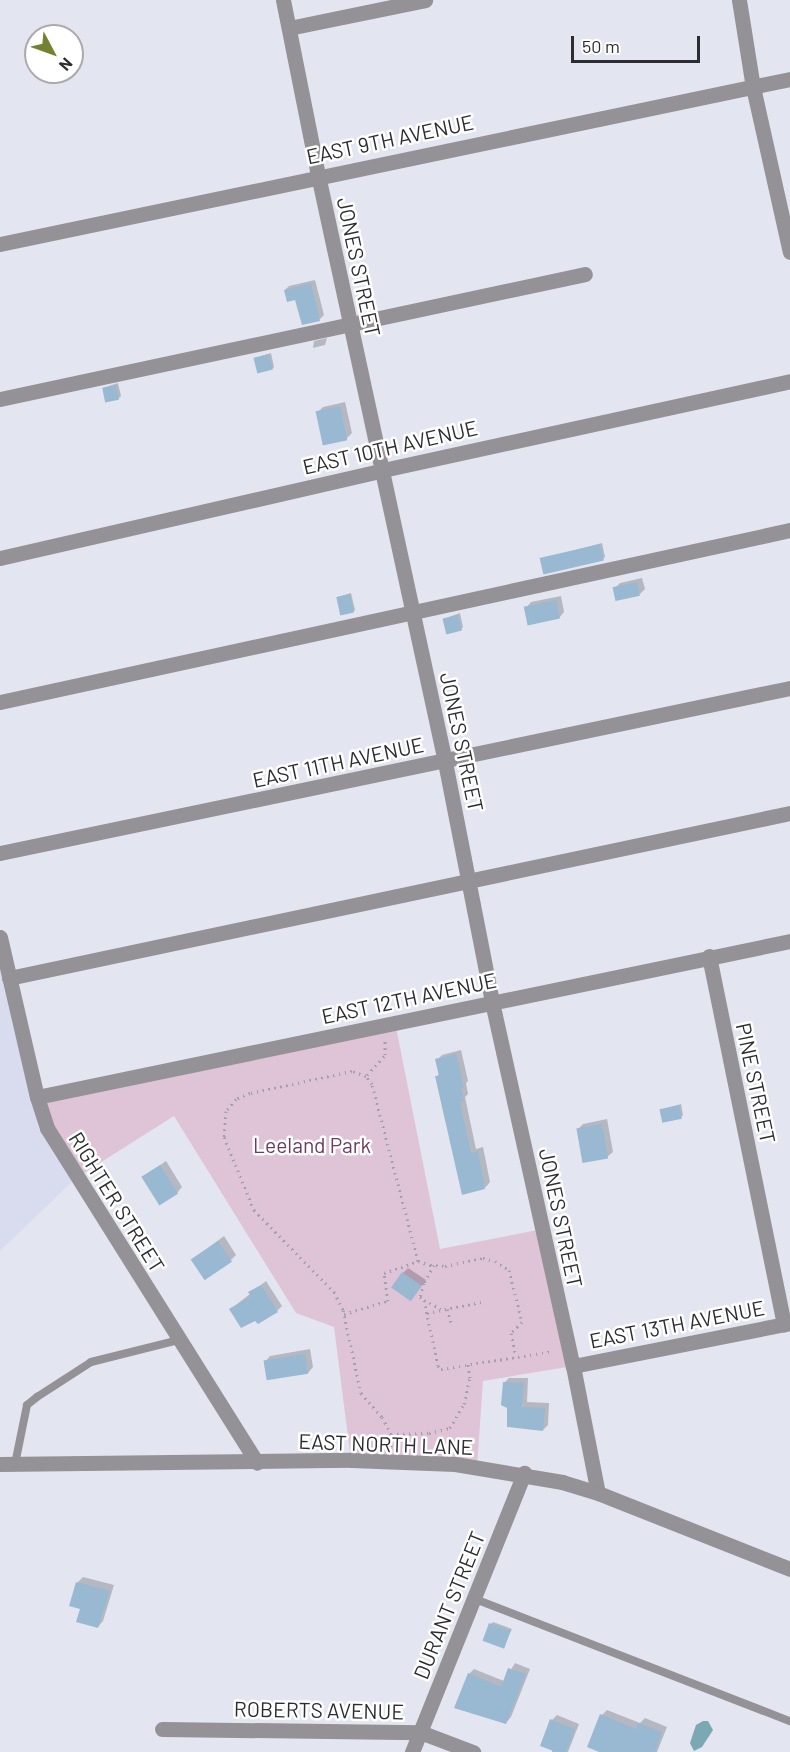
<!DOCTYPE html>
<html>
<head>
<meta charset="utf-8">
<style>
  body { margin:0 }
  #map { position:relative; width:790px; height:1752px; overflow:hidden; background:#e3e6f0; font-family:Barlow,sans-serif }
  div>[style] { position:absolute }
  .built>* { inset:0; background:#d8dcee }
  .green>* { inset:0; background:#dfc3d6 }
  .water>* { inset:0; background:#7ba8b2 }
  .shadow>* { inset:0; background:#0003 }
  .building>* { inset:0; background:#99b8d2; transform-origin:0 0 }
  .path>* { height:3px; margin-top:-1.5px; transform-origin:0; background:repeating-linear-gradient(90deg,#a0a2aa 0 1.5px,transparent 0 6px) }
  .service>* { height:8px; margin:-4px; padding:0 4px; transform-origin:4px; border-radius:4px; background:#949296 }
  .minor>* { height:15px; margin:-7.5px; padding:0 7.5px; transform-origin:7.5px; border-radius:7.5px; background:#949296 }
  .tertiary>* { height:15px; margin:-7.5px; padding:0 7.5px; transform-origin:7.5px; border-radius:7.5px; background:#949296 }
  span { translate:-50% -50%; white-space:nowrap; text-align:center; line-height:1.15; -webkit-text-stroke:5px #fff; paint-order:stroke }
  .street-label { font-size:21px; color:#2c2d31 }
  .park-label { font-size:21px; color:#6a3d5f }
  .north { position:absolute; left:24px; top:24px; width:60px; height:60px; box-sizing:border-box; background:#fff; border:2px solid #ababad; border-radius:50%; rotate:131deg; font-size:16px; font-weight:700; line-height:24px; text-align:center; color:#2c2d31 }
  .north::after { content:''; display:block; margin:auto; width:21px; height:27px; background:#738231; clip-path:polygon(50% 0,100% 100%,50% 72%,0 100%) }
  .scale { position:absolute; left:571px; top:36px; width:129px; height:27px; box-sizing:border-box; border:3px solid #2c2d31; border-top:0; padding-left:8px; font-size:18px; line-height:21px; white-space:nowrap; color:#2c2d31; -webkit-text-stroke:4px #fff; paint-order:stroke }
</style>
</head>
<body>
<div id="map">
  <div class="built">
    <div style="clip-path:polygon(0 937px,37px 1097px,76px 1178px,0 1251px)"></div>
  </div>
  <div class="green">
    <div style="clip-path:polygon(395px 1022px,440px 1249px,543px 1229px,573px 1366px,483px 1381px,477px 1467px,351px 1460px,334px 1327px,296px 1313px,174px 1116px,76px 1178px,37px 1097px)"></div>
  </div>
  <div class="water">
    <div style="clip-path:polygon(703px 1721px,708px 1721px,713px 1730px,702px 1747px,694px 1751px,690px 1743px,696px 1725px)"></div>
  </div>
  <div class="shadow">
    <div style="clip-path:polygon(315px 280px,324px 315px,320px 319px,303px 323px,297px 299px,285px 290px,289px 286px)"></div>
    <div style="clip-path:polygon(327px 338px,325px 345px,313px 348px,314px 341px)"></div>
    <div style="clip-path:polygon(271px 353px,274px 367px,272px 369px,255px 358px)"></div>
    <div style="clip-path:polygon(118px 383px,121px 396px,118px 399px,103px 388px)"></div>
    <div style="clip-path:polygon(345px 402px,352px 433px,346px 439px,318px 412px,323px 407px)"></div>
    <div style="clip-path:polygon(602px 543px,605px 557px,603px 559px,542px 559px)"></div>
    <div style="clip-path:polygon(642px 578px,645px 589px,640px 594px,615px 588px,620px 583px)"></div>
    <div style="clip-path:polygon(351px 593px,355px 610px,353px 612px,338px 597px)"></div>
    <div style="clip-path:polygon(561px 596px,564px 612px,559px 618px,526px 608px,531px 602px)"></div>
    <div style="clip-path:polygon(460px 613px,463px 627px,461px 630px,443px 619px)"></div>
    <div style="clip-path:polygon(461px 1050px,468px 1081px,466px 1083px,468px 1094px,465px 1097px,476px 1149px,483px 1147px,490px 1182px,485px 1188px,437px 1076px,440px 1073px,437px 1060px,442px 1055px)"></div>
    <div style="clip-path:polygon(681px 1104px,683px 1115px,681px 1117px,661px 1110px)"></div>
    <div style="clip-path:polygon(607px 1119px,613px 1152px,607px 1157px,578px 1129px,583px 1124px)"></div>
    <div style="clip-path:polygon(166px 1161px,182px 1187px,177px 1193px,143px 1177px)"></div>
    <div style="clip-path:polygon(224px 1236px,236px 1255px,231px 1260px,192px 1260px)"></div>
    <div style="clip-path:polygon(408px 1268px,426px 1280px,411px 1300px,403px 1273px)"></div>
    <div style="clip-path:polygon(266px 1281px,282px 1306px,277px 1311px,231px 1309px)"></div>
    <div style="clip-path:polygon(310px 1349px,313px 1367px,308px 1373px,265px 1362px,270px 1356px)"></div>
    <div style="clip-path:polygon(509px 1378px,528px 1378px,527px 1402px,549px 1403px,548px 1425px,543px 1430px,509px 1407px,504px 1383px)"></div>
    <div style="clip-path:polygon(83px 1577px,114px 1585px,103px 1621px,98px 1627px,82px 1608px,78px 1582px)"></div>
    <div style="clip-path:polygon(493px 1622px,512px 1629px,504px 1646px,491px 1624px)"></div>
    <div style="clip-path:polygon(515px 1663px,530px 1669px,511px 1717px,506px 1723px,469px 1674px,474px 1669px,504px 1681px)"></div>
    <div style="clip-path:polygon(607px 1710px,640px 1723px,645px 1718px,667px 1727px,657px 1752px,606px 1752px,602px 1715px)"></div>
    <div style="clip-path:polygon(557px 1715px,579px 1724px,568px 1752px,552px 1752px,552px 1720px)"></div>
  </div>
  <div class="building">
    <div style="clip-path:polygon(311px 283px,320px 321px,302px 325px,295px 300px,287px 302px,284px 290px)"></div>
    <div style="left:269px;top:354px;width:16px;height:16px;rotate:76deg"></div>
    <div style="left:116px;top:385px;width:15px;height:14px;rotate:79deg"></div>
    <div style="left:340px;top:406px;width:35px;height:25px;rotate:78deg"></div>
    <div style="left:600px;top:544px;width:17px;height:62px;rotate:77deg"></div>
    <div style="left:637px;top:582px;width:14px;height:25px;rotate:78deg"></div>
    <div style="left:350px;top:594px;width:19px;height:14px;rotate:78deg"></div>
    <div style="left:556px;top:600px;width:19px;height:33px;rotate:78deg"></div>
    <div style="left:458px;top:615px;width:16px;height:16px;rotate:76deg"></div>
    <div style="clip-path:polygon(456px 1054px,464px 1088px,461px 1088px,464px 1101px,460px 1102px,471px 1153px,478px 1151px,485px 1189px,462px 1195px,435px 1076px,439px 1076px,435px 1059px)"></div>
    <div style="left:679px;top:1105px;width:14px;height:20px;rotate:78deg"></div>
    <div style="left:602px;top:1124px;width:35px;height:26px;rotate:80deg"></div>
    <div style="left:160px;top:1165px;width:34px;height:22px;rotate:58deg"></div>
    <div style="left:218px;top:1241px;width:25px;height:33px;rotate:56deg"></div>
    <div style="left:402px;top:1272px;width:24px;height:19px;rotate:35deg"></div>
    <div style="clip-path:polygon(261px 1285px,278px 1312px,258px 1324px,255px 1321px,241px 1328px,229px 1309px,251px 1296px,248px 1292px)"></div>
    <div style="left:305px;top:1354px;width:20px;height:42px;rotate:81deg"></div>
    <div style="clip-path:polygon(503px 1382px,524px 1383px,522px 1407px,545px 1408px,543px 1431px,507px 1427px,507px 1408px,501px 1405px)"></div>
    <div style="clip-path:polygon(76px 1582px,110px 1591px,98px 1628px,76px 1622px,80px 1609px,69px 1606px)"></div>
    <div style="left:489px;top:1623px;width:23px;height:19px;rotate:20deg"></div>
    <div style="clip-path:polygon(508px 1668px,526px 1674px,506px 1724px,454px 1708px,468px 1673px,501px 1687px)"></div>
    <div style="clip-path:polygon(600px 1714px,636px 1729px,638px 1723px,662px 1732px,655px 1752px,599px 1752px,587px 1747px)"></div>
    <div style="clip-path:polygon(550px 1719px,575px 1729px,566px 1752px,556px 1752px,540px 1746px)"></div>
  </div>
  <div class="path">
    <div style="left:367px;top:1075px;width:27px;rotate:-48deg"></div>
    <div style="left:385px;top:1055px;width:14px;rotate:-90deg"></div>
    <div style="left:418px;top:1261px;width:183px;rotate:-104.6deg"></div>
    <div style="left:372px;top:1084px;width:10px;rotate:-127deg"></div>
    <div style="left:366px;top:1076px;width:15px;rotate:-160deg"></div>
    <div style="left:352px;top:1071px;width:104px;rotate:167.8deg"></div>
    <div style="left:250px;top:1093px;width:15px;rotate:157deg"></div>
    <div style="left:236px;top:1099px;width:16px;rotate:130deg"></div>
    <div style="left:226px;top:1111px;width:26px;rotate:94deg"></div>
    <div style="left:224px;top:1137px;width:79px;rotate:67.7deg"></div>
    <div style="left:254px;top:1210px;width:115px;rotate:45.7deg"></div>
    <div style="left:334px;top:1292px;width:20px;rotate:63deg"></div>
    <div style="left:343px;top:1310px;width:85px;rotate:77.8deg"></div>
    <div style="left:361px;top:1393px;width:32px;rotate:49deg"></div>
    <div style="left:382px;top:1417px;width:19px;rotate:62deg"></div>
    <div style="left:391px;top:1434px;width:38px;rotate:-2deg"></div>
    <div style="left:429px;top:1433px;width:22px;rotate:-13deg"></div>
    <div style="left:450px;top:1428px;width:28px;rotate:-60deg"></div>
    <div style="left:464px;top:1404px;width:27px;rotate:-77deg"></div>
    <div style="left:470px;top:1378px;width:14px;rotate:-98deg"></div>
    <div style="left:434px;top:1265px;width:21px;rotate:119deg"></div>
    <div style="left:424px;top:1283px;width:15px;rotate:106deg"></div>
    <div style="left:420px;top:1297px;width:5px;rotate:37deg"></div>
    <div style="left:424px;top:1300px;width:67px;rotate:78deg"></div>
    <div style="left:438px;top:1366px;width:4px;rotate:45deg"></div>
    <div style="left:441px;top:1369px;width:113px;rotate:-9.1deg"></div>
    <div style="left:424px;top:1300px;width:19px;rotate:28deg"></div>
    <div style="left:447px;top:1309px;width:14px;rotate:73deg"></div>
    <div style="left:427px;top:1313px;width:55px;rotate:-11.5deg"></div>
    <div style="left:344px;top:1314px;width:46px;rotate:-16.5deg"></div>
    <div style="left:388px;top:1301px;width:28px;rotate:-98deg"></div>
    <div style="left:384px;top:1273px;width:36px;rotate:-19deg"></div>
    <div style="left:418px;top:1261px;width:13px;rotate:18deg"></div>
    <div style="left:430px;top:1265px;width:15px;rotate:4deg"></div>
    <div style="left:445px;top:1266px;width:39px;rotate:-12deg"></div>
    <div style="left:483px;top:1258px;width:12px;rotate:14deg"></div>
    <div style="left:495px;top:1261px;width:17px;rotate:33deg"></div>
    <div style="left:509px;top:1270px;width:54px;rotate:76deg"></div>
    <div style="left:522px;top:1322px;width:16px;rotate:135deg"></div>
    <div style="left:511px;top:1333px;width:24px;rotate:78deg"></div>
    <div style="left:391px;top:1447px;width:13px;rotate:-90deg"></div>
  </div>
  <div class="service">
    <div style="left:15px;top:1464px;width:60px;rotate:-78.5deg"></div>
    <div style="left:27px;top:1405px;width:13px;rotate:-39deg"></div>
    <div style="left:37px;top:1397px;width:64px;rotate:-32.9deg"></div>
    <div style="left:91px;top:1362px;width:91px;rotate:-14deg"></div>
    <div style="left:475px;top:1599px;width:338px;rotate:21.2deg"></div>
  </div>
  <div class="minor">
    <div style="left:283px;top:0;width:178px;rotate:78.7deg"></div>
    <div style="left:318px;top:175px;width:601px;rotate:77.79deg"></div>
    <div style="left:445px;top:762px;width:245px;rotate:78.9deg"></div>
    <div style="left:492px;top:1002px;width:373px;rotate:77.5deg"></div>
    <div style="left:573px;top:1366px;width:129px;rotate:78.9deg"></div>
    <div style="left:739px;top:0;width:88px;rotate:80.9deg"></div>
    <div style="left:753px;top:87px;width:169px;rotate:77.4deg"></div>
    <div style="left:289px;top:28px;width:139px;rotate:-11.6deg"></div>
    <div style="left:0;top:244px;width:807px;rotate:-11.8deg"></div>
    <div style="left:0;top:399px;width:598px;rotate:-12.06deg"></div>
    <div style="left:0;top:558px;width:393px;rotate:-12.9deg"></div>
    <div style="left:383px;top:470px;width:417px;rotate:-12.3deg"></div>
    <div style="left:0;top:702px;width:809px;rotate:-12.28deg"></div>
    <div style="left:0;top:853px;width:807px;rotate:-11.8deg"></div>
    <div style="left:0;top:937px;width:164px;rotate:77deg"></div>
    <div style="left:37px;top:1097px;width:33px;rotate:72deg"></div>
    <div style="left:47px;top:1128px;width:395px;rotate:57.9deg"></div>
    <div style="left:709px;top:956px;width:376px;rotate:78.5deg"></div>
    <div style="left:9px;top:978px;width:798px;rotate:-11.93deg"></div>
    <div style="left:37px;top:1097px;width:769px;rotate:-11.7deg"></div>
    <div style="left:573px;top:1366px;width:221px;rotate:-11.2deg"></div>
    <div style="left:162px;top:1729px;width:258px;rotate:0.7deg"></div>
    <div style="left:420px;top:1732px;width:57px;rotate:20.7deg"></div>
    <div style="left:412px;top:1752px;width:301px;rotate:-68.1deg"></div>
  </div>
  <div class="tertiary">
    <div style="left:0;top:1464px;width:351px;rotate:-0.7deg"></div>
    <div style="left:351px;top:1460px;width:104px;rotate:2.2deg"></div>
    <div style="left:455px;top:1464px;width:109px;rotate:9.5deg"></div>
    <div style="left:562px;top:1482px;width:38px;rotate:17deg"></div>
    <div style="left:598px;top:1493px;width:206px;rotate:21.6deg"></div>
  </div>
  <div class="street-label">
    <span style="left:390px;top:139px;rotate:-12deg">EAST 9TH AVENUE</span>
    <span style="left:359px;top:267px;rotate:78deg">JONES STREET</span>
    <span style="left:390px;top:447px;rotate:-13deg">EAST 10TH AVENUE</span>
    <span style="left:462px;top:742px;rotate:78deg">JONES STREET</span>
    <span style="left:338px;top:762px;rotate:-12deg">EAST 11TH AVENUE</span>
    <span style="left:409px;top:998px;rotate:-12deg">EAST 12TH AVENUE</span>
    <span style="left:756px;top:1083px;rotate:78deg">PINE STREET</span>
    <span style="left:117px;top:1202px;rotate:58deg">RIGHTER STREET</span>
    <span style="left:561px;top:1218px;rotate:78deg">JONES STREET</span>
    <span style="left:677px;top:1324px;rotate:-11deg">EAST 13TH AVENUE</span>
    <span style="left:386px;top:1444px;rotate:2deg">EAST NORTH LANE</span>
    <span style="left:449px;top:1605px;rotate:-68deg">DURANT STREET</span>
    <span style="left:319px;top:1710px;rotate:1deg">ROBERTS AVENUE</span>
  </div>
  <div class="park-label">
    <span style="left:312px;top:1145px">Leeland Park</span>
  </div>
  <div class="north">N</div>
  <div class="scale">50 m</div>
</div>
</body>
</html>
